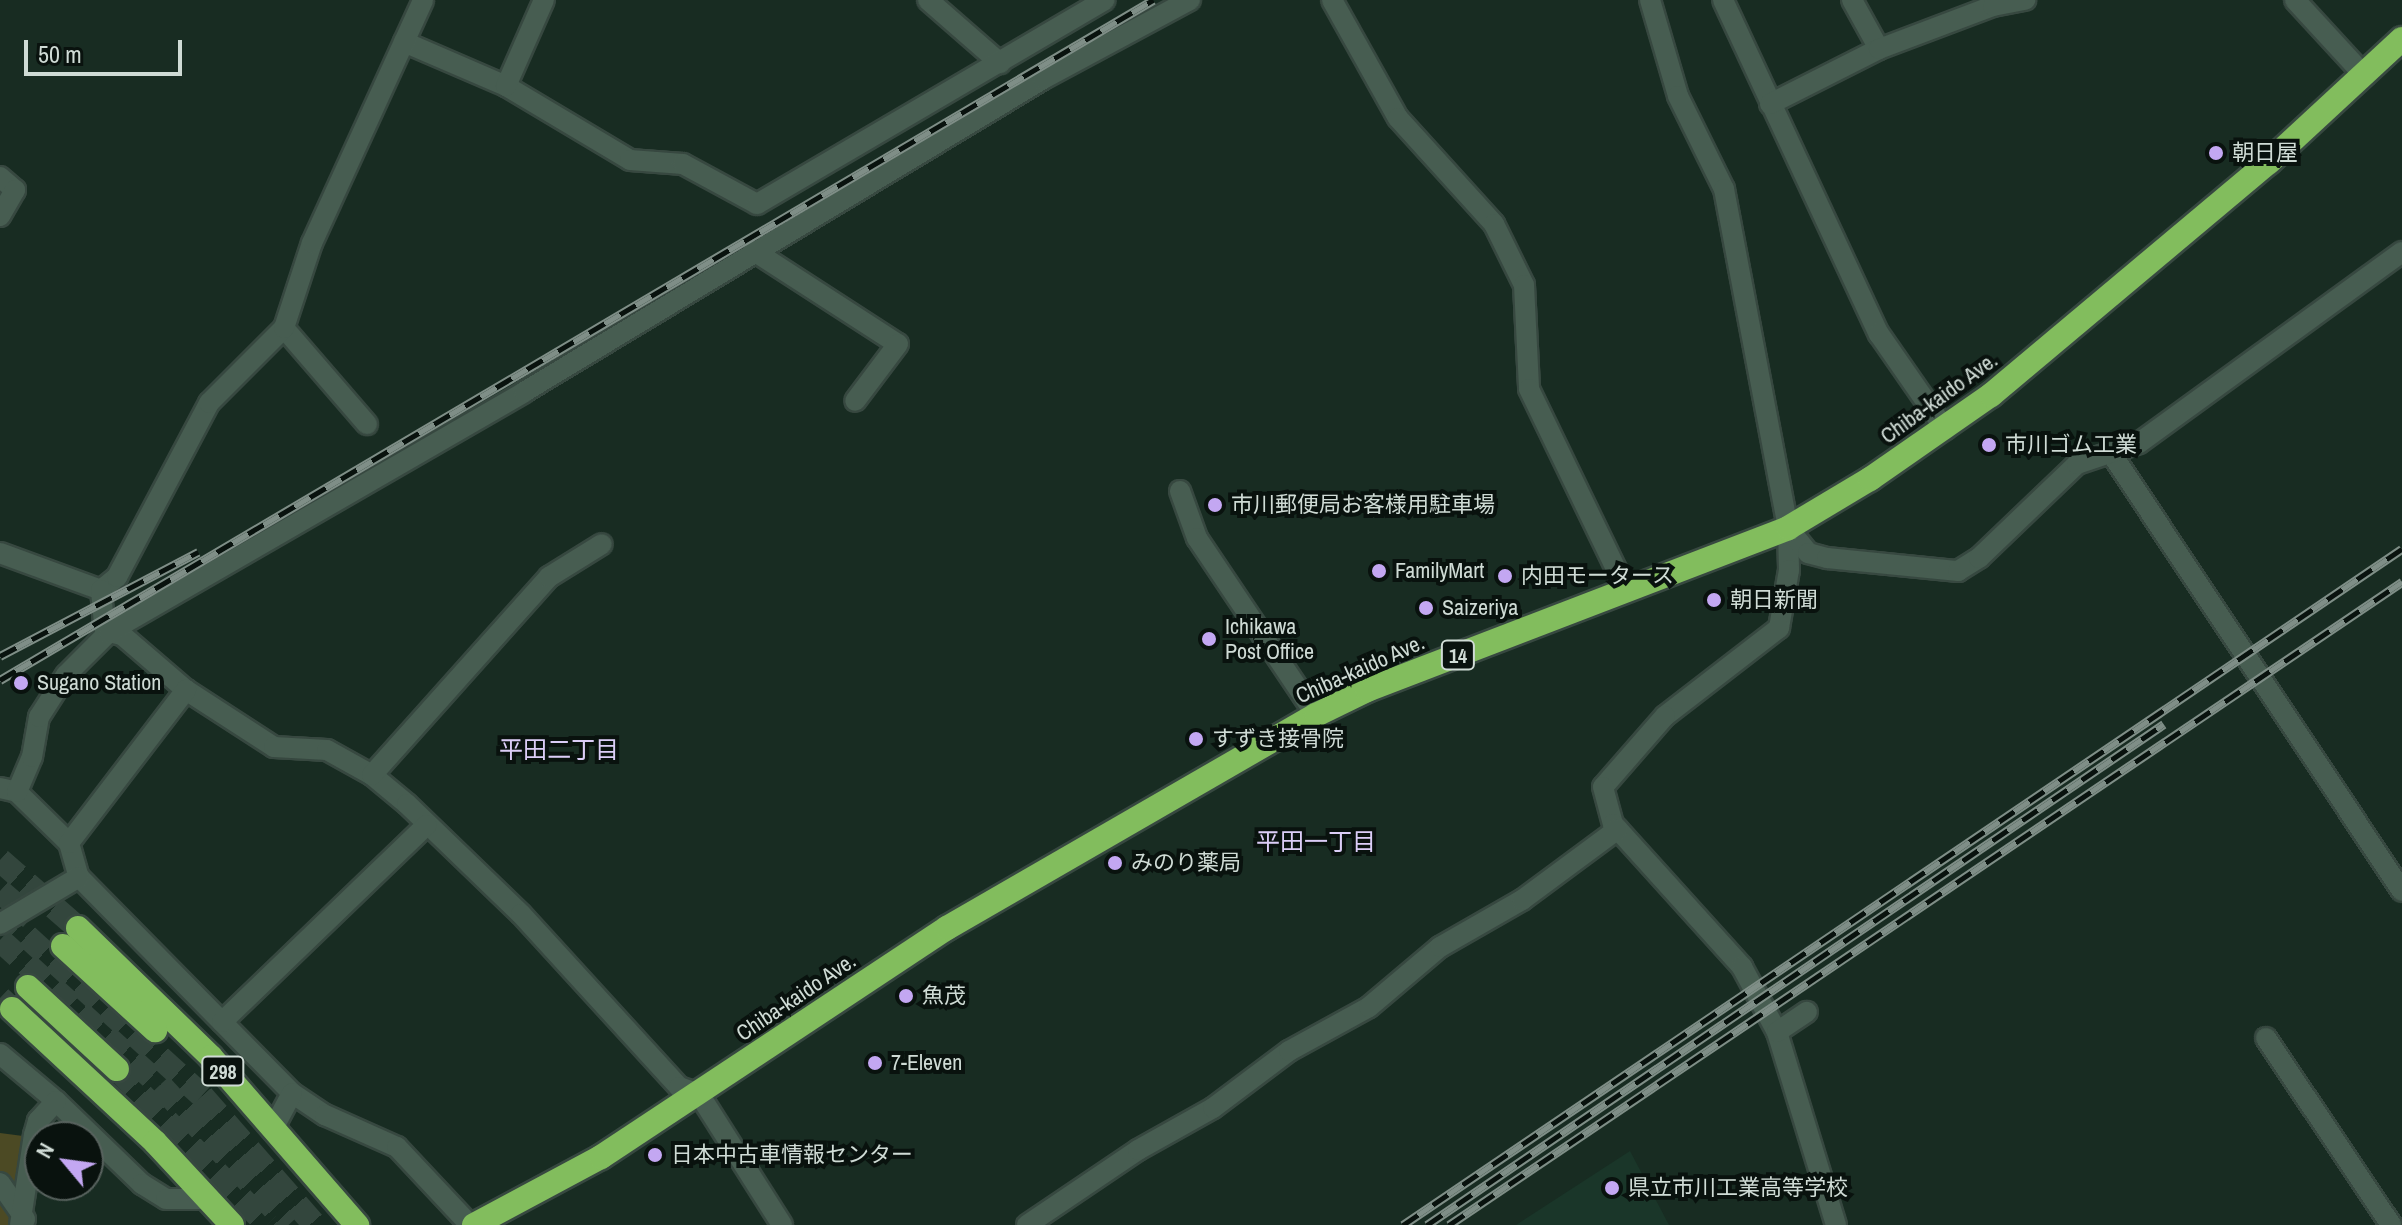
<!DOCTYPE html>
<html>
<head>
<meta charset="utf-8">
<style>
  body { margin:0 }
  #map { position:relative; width:2402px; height:1225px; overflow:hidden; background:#182c22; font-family:"Archivo Narrow","Noto Sans JP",sans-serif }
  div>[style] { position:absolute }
  .built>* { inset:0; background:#1a3629 }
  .green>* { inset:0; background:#4c4a24 }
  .highway-tunnel>* { height:24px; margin-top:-12px; transform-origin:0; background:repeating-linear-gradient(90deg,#33463d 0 24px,transparent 0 36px) }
  .roads { filter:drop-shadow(2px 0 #374840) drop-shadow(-2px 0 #374840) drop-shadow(0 2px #374840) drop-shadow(0 -2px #374840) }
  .minor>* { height:20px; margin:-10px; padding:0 10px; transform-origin:10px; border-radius:10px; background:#475d51 }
  .highway>* { height:24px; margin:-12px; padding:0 12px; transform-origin:12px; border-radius:12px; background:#82bd5d }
  .rail>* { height:9px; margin-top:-4.5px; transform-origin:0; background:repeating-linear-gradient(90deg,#09120e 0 18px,#7f8e87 0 36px); box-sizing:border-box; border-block:2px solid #7f8e87 }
  .dots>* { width:22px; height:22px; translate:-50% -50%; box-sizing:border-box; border:4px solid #09120e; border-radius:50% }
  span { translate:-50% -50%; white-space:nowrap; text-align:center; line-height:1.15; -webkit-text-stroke:8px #09120e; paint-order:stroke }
  .shield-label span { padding:2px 6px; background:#09120e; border:2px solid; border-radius:6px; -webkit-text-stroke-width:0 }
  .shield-label { font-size:20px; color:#cfdbd5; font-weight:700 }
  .poi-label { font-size:22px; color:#cfdbd5 }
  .left { translate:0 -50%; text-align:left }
  .street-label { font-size:22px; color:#cfdbd5 }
  .neighbourhood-label { font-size:24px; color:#dbcdf7 }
  .north { position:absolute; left:24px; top:1121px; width:80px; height:80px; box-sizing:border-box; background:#09120e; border:2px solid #58625e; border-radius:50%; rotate:299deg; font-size:22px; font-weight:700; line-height:32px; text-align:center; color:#cfdbd5 }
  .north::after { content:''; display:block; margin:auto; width:28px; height:36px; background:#c3a7f2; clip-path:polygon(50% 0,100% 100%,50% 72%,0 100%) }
  .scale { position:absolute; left:24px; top:40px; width:158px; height:36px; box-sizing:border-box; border:4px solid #cfdbd5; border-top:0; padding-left:10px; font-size:24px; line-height:28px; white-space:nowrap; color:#cfdbd5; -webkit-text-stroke:6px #09120e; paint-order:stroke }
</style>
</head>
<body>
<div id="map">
  <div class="built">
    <div style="clip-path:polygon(1630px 1151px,1669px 1225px,1516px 1225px)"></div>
  </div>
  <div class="green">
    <div style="clip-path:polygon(0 1133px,23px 1136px,17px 1201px,9px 1225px,0 1225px)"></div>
  </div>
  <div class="highway-tunnel">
    <div style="left:0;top:860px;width:103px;rotate:41.1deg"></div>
    <div style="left:0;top:891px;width:41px;rotate:41.1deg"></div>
    <div style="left:0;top:912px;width:273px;rotate:42.3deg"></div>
    <div style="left:202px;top:1096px;width:171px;rotate:48.8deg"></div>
    <div style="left:0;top:940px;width:216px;rotate:42.2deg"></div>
    <div style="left:160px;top:1085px;width:190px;rotate:47.3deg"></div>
    <div style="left:0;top:998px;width:16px;rotate:43deg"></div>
    <div style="left:117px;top:1069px;width:216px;rotate:46.1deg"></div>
  </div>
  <div class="roads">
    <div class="minor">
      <div style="left:928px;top:0;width:96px;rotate:41.2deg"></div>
      <div style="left:1332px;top:0;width:135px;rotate:60.8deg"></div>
      <div style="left:1398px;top:118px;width:143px;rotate:47.8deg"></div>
      <div style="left:1494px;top:224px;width:68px;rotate:63.8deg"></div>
      <div style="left:1524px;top:285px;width:104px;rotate:87.2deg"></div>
      <div style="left:1529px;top:389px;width:223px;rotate:64.2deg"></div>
      <div style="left:1650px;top:0;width:100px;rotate:73.7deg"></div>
      <div style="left:1678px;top:96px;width:104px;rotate:63.7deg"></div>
      <div style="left:1724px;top:189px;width:345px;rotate:79.3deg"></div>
      <div style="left:1788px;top:528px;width:42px;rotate:88.6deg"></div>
      <div style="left:1789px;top:570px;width:59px;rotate:99.8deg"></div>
      <div style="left:1779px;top:628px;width:144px;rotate:142.3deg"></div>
      <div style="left:1665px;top:716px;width:94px;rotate:131.1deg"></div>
      <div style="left:1603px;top:787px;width:38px;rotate:75deg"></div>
      <div style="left:1613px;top:824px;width:193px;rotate:47.9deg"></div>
      <div style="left:1742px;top:967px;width:74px;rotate:61.7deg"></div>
      <div style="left:1777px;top:1032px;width:202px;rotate:73deg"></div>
      <div style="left:1723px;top:0;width:369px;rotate:65deg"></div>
      <div style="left:1879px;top:334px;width:116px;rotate:55.2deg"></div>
      <div style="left:1852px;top:0;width:56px;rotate:61.1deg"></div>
      <div style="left:2295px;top:0;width:103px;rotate:47.4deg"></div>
      <div style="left:404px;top:42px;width:111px;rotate:23.3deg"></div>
      <div style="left:506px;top:86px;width:144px;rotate:30.8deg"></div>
      <div style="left:630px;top:160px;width:53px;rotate:4.3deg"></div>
      <div style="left:683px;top:164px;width:84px;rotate:28.4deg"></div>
      <div style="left:757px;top:204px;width:403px;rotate:-30.4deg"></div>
      <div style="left:506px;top:86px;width:94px;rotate:-66.2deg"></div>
      <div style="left:1770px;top:104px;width:122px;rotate:-26.8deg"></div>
      <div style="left:1879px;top:49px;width:122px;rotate:-20.7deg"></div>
      <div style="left:1993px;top:6px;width:33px;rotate:-11deg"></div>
      <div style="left:0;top:177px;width:20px;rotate:41deg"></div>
      <div style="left:15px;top:190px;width:30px;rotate:120deg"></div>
      <div style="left:754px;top:251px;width:171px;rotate:32.9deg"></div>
      <div style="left:898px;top:344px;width:71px;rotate:127deg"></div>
      <div style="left:284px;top:328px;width:127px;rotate:49.2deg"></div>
      <div style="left:2113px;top:456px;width:522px;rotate:56.4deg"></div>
      <div style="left:1180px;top:491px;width:50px;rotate:70.1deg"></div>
      <div style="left:1197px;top:538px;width:213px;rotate:56.1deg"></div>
      <div style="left:1788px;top:528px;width:32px;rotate:51deg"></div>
      <div style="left:1808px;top:553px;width:20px;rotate:15deg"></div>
      <div style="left:1827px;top:558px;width:132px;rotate:5.7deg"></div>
      <div style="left:1958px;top:571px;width:25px;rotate:-32deg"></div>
      <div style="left:1979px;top:558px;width:136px;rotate:-43.8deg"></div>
      <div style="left:2077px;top:464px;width:65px;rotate:-18.7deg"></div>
      <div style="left:2139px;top:443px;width:325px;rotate:-36deg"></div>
      <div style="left:0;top:553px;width:108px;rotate:20.1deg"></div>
      <div style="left:101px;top:590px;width:21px;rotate:-39deg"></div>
      <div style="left:117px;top:577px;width:197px;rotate:-62.1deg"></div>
      <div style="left:209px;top:403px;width:106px;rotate:-45deg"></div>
      <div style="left:284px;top:328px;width:89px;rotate:-71.8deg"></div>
      <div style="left:312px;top:243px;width:267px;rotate:-65.4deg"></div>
      <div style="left:101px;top:590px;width:37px;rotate:85deg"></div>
      <div style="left:104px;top:627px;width:7px;rotate:45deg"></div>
      <div style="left:109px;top:632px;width:13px;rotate:13deg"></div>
      <div style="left:122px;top:635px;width:84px;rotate:40.7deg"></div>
      <div style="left:186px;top:690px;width:105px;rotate:32.9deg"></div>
      <div style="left:274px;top:747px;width:53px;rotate:3.2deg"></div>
      <div style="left:327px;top:750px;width:51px;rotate:29.1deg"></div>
      <div style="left:372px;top:775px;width:45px;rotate:39.6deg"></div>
      <div style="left:407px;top:804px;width:158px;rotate:44deg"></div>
      <div style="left:521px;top:914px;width:234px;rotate:47.6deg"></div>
      <div style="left:679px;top:1087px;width:21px;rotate:19deg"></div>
      <div style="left:699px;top:1094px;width:155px;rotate:57.6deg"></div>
      <div style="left:372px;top:775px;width:266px;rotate:-48.2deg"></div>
      <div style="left:549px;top:577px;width:62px;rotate:-31.9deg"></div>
      <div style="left:0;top:788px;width:17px;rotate:13deg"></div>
      <div style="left:17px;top:792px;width:73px;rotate:44.4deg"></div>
      <div style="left:69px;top:843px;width:35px;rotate:74deg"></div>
      <div style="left:79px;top:877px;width:303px;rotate:45.4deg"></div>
      <div style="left:292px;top:1093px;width:40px;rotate:34deg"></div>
      <div style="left:325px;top:1115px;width:79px;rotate:24deg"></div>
      <div style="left:397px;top:1147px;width:107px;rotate:46.9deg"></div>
      <div style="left:17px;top:792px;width:38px;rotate:-67deg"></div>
      <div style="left:32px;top:757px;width:41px;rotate:-80.1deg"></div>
      <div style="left:39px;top:717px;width:50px;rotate:-57.3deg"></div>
      <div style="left:66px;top:675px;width:61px;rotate:-45deg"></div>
      <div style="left:109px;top:632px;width:479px;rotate:-30deg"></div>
      <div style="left:524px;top:392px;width:606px;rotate:-31.09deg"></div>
      <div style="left:1043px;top:79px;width:167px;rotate:-28.3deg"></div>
      <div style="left:69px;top:843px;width:193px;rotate:-52.6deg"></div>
      <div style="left:0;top:924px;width:92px;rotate:-30.7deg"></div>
      <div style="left:222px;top:1022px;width:284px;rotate:-43.9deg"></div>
      <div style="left:1777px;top:1032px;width:36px;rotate:-34deg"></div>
      <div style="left:2266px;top:1038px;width:225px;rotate:56.2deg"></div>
      <div style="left:0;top:1054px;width:73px;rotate:40deg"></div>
      <div style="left:56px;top:1101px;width:120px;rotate:44deg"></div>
      <div style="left:142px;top:1184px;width:28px;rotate:32deg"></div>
      <div style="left:166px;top:1199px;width:40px"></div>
      <div style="left:274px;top:1127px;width:38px;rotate:-62deg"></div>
      <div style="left:0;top:1183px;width:44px;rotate:55.2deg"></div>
      <div style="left:20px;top:1225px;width:91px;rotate:-81.2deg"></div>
      <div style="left:34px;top:1135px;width:15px;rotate:-74deg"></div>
      <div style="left:38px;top:1121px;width:27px;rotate:-48deg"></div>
      <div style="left:1027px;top:1225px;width:134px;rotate:-34deg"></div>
      <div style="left:1138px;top:1150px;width:86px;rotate:-29.2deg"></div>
      <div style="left:1213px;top:1108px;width:95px;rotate:-36.9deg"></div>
      <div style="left:1289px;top:1051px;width:91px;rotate:-28.8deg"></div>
      <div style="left:1369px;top:1007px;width:93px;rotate:-40.2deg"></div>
      <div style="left:1440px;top:947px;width:95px;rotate:-29.8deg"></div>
      <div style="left:1522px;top:900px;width:119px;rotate:-36.5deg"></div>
    </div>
    <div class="highway">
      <div style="left:78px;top:928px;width:185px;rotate:44.1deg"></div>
      <div style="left:211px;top:1057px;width:223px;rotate:49deg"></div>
      <div style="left:63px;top:946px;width:125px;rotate:42.4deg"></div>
      <div style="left:28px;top:987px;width:121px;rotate:42.7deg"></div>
      <div style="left:12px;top:1009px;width:195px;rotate:42.9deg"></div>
      <div style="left:155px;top:1142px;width:113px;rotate:47.1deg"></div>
      <div style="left:474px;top:1225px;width:144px;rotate:-28.2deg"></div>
      <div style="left:601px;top:1157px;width:415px;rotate:-33.5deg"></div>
      <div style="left:947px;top:928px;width:426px;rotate:-30deg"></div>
      <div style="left:1316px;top:715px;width:57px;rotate:-26.1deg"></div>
      <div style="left:1367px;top:690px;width:451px;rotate:-21deg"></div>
      <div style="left:1788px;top:528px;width:96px;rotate:-30.9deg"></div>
      <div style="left:1870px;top:479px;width:147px;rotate:-34.8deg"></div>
      <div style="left:1991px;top:395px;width:363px;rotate:-40deg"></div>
      <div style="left:2269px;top:162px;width:181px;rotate:-42.8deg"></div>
    </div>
  </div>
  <div class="rail">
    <div style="left:0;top:656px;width:224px;rotate:-27.7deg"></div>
    <div style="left:0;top:680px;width:1339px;rotate:-30.53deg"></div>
    <div style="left:1403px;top:1225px;width:1206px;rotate:-34.09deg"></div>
    <div style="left:1427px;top:1225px;width:891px;rotate:-34.21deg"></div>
    <div style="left:1449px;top:1225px;width:1150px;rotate:-34.01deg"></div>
  </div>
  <div class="dots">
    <div style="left:2216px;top:153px;background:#c3a7f2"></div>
    <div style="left:1989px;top:445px;background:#c3a7f2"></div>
    <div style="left:1215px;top:505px;background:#c3a7f2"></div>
    <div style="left:1379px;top:571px;background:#c3a7f2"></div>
    <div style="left:1505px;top:576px;background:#c3a7f2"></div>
    <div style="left:1714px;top:600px;background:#c3a7f2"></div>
    <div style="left:1426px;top:608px;background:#c3a7f2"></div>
    <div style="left:1209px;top:639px;background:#c3a7f2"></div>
    <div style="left:21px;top:683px;background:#c3a7f2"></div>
    <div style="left:1196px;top:739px;background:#c3a7f2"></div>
    <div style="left:1115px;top:863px;background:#c3a7f2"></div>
    <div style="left:906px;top:996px;background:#c3a7f2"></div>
    <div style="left:875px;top:1063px;background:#c3a7f2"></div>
    <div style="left:655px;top:1155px;background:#c3a7f2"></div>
    <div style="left:1612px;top:1188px;background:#c3a7f2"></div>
  </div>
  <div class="shield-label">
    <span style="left:1458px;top:655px">14</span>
    <span style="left:223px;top:1071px">298</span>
  </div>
  <div class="poi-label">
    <span class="left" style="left:2232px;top:153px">朝日屋</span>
    <span class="left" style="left:2005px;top:445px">市川ゴム工業</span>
    <span class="left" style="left:1231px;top:505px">市川郵便局お客様用駐車場</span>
    <span class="left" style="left:1395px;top:571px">FamilyMart</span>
    <span class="left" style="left:1521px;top:576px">内田モータース</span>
    <span class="left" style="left:1730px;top:600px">朝日新聞</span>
    <span class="left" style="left:1442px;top:608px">Saizeriya</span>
    <span class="left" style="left:1225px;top:639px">Ichikawa<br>Post Office</span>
    <span class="left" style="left:37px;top:683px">Sugano Station</span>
    <span class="left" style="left:1212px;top:739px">すずき接骨院</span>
    <span class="left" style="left:1131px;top:863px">みのり薬局</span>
    <span class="left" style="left:922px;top:996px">魚茂</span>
    <span class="left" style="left:891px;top:1063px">7-Eleven</span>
    <span class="left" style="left:671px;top:1155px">日本中古車情報センター</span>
    <span class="left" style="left:1628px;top:1188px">県立市川工業高等学校</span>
  </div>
  <div class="street-label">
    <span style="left:1939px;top:398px;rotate:-36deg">Chiba-kaido Ave.</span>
    <span style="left:1360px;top:669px;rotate:-24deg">Chiba-kaido Ave.</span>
    <span style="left:796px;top:997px;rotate:-34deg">Chiba-kaido Ave.</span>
  </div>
  <div class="neighbourhood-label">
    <span style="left:559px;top:750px">平田二丁目</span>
    <span style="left:1316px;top:842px">平田一丁目</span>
  </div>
  <div class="north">N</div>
  <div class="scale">50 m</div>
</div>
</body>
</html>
